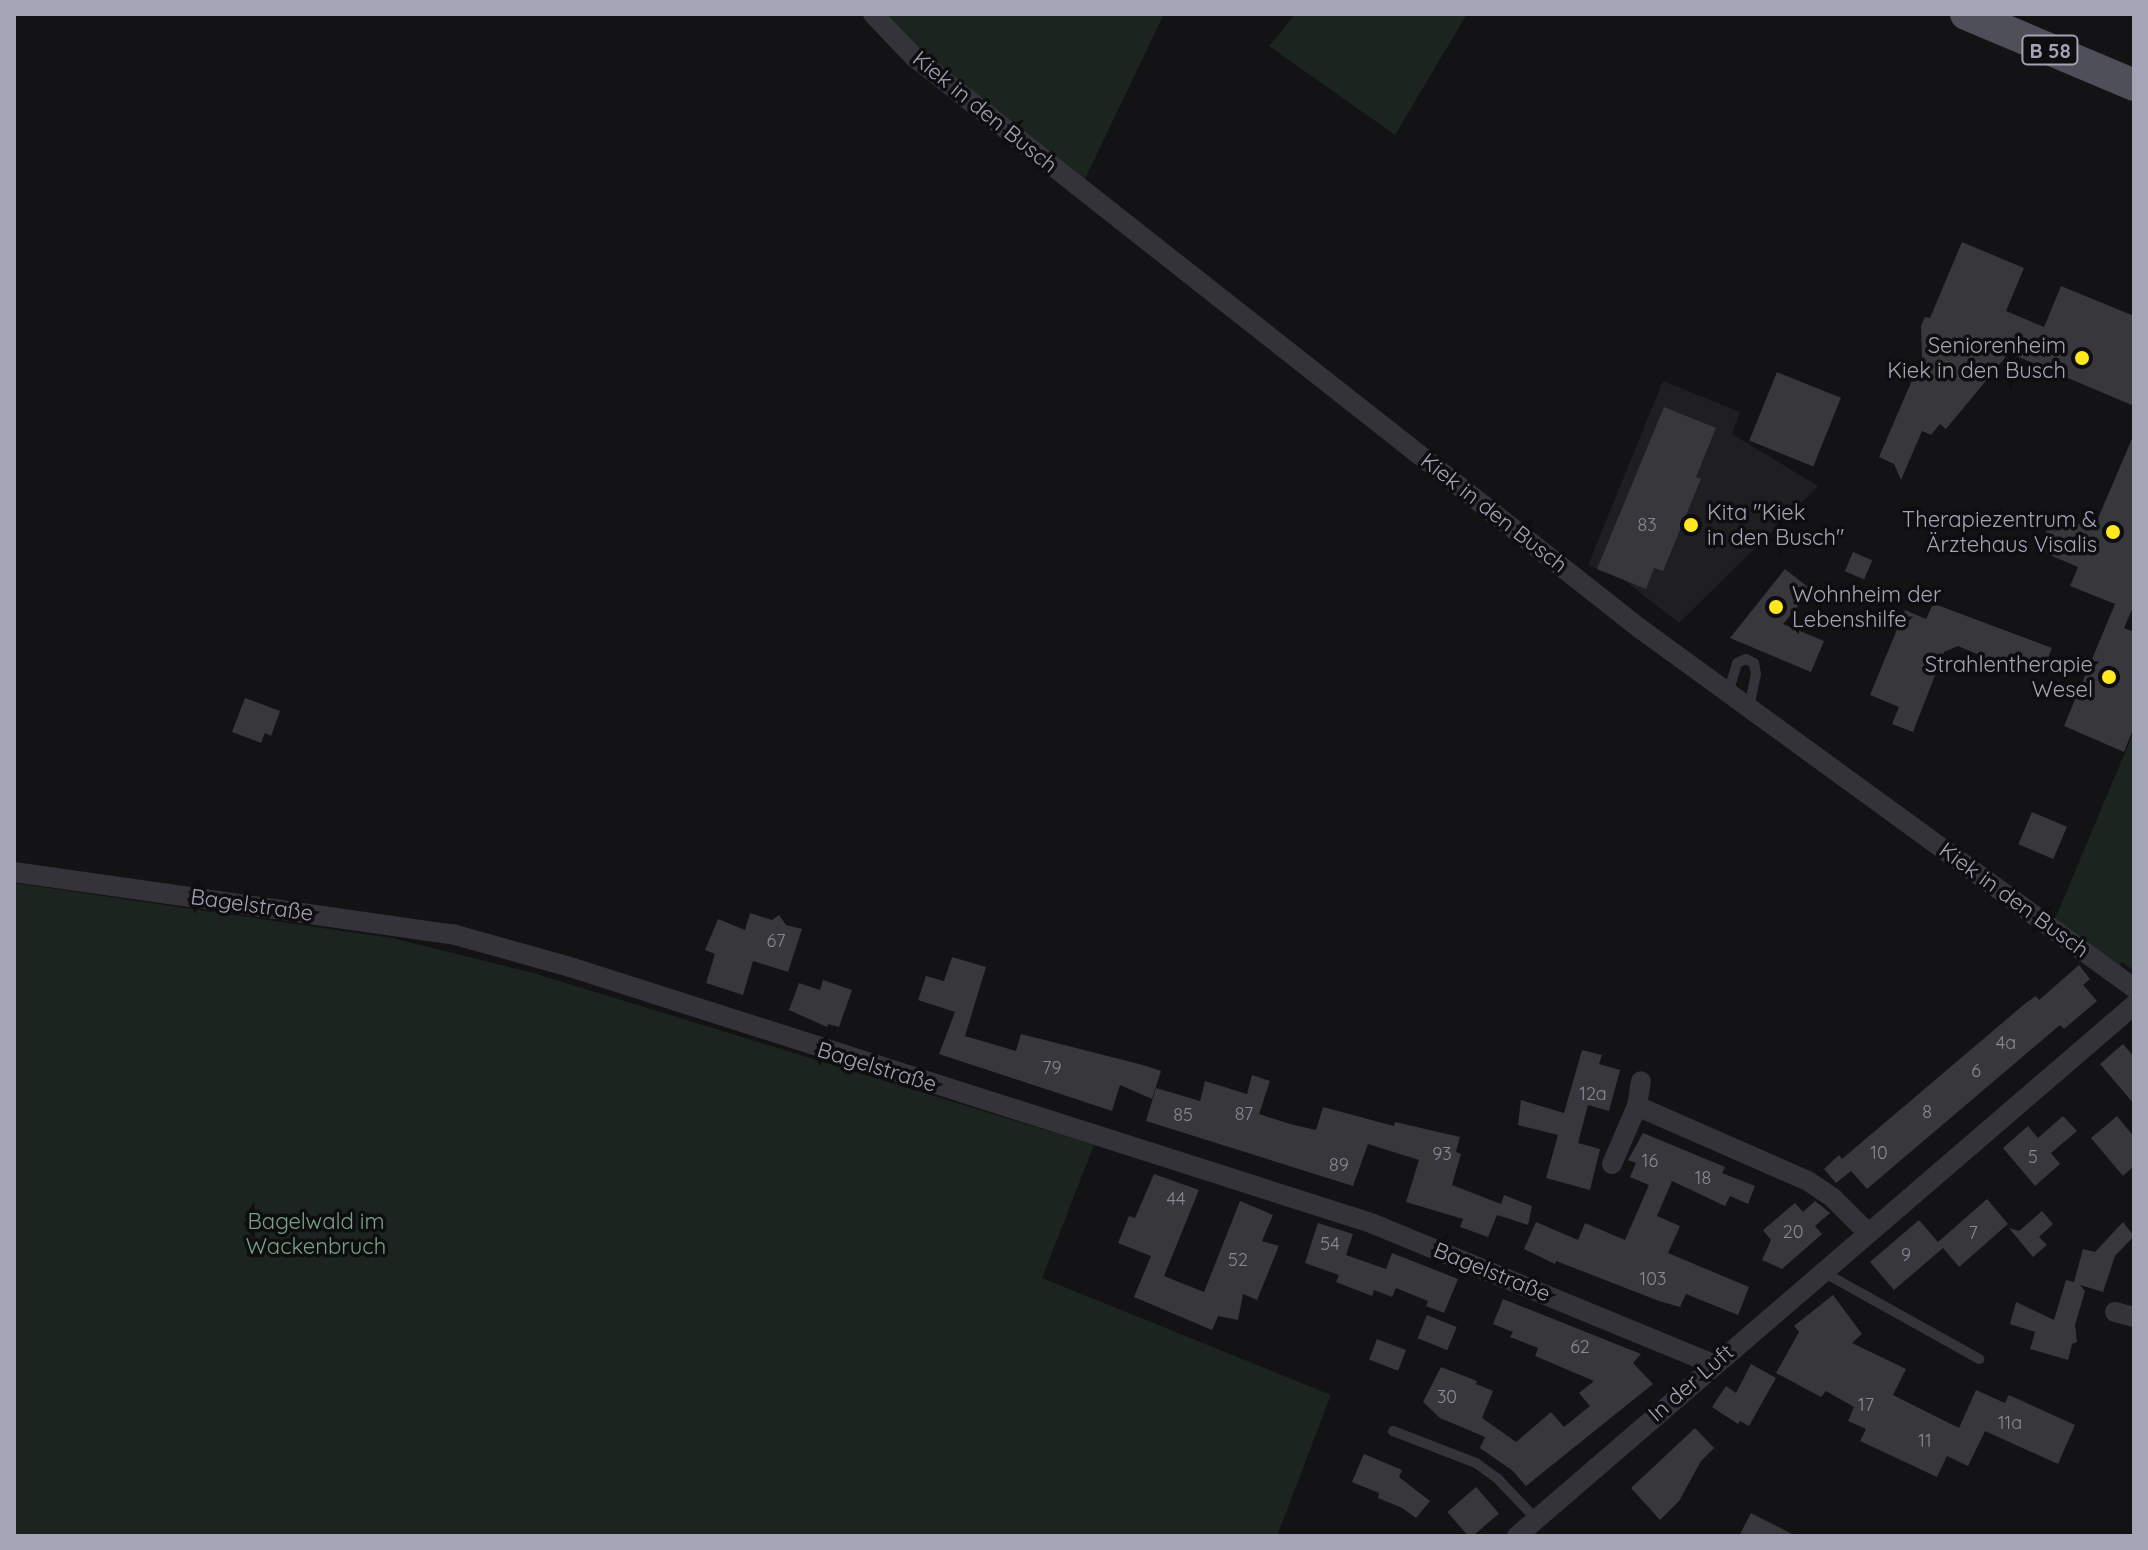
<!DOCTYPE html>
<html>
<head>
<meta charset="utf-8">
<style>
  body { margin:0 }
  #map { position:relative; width:2148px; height:1550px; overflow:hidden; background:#131214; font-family:Quicksand,sans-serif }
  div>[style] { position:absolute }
  .built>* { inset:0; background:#1f1e21 }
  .green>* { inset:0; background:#1c241f }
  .building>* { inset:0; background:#38373c; transform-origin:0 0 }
  .service>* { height:10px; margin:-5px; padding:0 5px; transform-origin:5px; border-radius:5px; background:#34333a }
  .minor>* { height:20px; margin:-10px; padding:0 10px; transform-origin:10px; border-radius:10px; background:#34333a }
  .primary>* { height:32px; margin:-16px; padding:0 16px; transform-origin:16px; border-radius:16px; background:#4f4f59 }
  .dots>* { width:22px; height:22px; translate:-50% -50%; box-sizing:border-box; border:4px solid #0e0d0f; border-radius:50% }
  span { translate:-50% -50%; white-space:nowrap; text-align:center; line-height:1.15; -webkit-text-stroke:7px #0e0d0f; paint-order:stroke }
  .number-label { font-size:18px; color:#888998 }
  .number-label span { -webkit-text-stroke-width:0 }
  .shield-label span { padding:2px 6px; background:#0e0d0f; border:2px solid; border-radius:6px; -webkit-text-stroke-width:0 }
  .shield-label { font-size:20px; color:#a3a4b6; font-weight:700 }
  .street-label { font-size:22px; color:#a3a4b6 }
  .poi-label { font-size:22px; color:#a3a4b6 }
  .right { translate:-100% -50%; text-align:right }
  .left { translate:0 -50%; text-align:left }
  .park-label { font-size:22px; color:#78a384 }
  .frame { position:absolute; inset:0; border:16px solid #a3a4b6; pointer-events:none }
</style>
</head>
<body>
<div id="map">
  <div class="built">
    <div style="clip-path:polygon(1663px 381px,1740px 412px,1732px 434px,1818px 486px,1679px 623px,1624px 580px,1588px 565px)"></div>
  </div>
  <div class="green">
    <div style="clip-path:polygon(879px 14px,1164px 14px,1084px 181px,957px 85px)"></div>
    <div style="clip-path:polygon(1295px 14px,1467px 14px,1395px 135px,1269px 46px)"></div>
    <div style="clip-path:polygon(2134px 731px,2134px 971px,2122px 962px,2119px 966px,2055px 919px)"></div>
    <div style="clip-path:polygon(14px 883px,392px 938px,533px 973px,1094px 1145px,1042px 1278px,1331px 1395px,1277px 1536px,14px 1536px)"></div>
  </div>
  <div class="building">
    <div style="clip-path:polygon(1962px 242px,2024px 268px,2006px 311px,2044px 327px,2061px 286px,2134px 316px,2134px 406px,2009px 353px,1946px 429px,1940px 424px,1931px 435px,1922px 431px,1901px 480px,1894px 464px,1879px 457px,1922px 357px,1921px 326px,1925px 317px,1930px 318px)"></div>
    <div style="left:1777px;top:372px;width:69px;height:74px;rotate:22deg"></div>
    <div style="clip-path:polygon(1664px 407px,1716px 428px,1696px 477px,1701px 479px,1663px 571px,1654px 568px,1646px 589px,1597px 569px)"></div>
    <div style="clip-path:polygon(2134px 434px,2134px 605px,2124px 628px,2134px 632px,2134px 727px,2124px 752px,2064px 726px,2115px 604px,2070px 586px,2078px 567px,2038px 550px,2054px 513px,2093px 530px)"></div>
    <div style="left:1853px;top:552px;width:21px;height:21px;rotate:23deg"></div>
    <div style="clip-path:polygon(1785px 569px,1808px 587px,1808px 594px,1783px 624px,1824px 641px,1811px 672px,1730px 638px)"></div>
    <div style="clip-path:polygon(1937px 605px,2052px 648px,2043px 670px,2027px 660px,2026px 664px,2009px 657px,2005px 666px,1958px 646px,1944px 652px,1913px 732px,1892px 724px,1899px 707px,1870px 695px,1905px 610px,1926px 619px,1932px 606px)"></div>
    <div style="clip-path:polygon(245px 698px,280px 711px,271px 736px,265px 733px,261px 743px,232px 732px)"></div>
    <div style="left:2032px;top:812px;width:38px;height:35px;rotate:23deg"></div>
    <div style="clip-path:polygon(750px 913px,772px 920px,779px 915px,786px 925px,802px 929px,788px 972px,753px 961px,743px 995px,706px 983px,715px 954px,705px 950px,718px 919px,745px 930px)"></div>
    <div style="clip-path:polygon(952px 957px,986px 967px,965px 1036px,1016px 1051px,1021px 1034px,1143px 1065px,1161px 1071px,1152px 1099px,1120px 1085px,1112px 1111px,939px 1054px,955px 1012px,918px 1000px,926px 976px,944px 981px)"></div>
    <div style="clip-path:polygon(2079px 965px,2090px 979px,2083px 985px,2097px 1001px,2064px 1029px,2060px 1025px,1867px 1189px,1851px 1171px,1836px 1183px,1824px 1169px,1839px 1155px,1842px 1159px,2027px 1002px,2036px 996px,2039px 1000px)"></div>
    <div style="clip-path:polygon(823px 980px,852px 990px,839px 1027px,828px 1024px,827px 1027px,789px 1010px,799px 983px,820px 990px)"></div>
    <div style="clip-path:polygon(2123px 1044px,2134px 1057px,2134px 1104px,2100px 1064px)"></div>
    <div style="clip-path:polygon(1582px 1050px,1602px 1055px,1599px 1064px,1620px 1070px,1609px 1111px,1588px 1105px,1578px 1143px,1600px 1149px,1590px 1190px,1546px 1178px,1558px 1135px,1518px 1125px,1521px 1100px,1564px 1113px)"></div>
    <div style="clip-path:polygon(1252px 1075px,1270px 1081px,1259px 1114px,1290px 1124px,1316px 1130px,1323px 1107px,1394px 1126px,1395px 1122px,1460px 1137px,1456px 1152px,1461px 1154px,1452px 1185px,1501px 1204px,1504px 1195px,1532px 1206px,1528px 1225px,1497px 1215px,1488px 1237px,1460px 1227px,1463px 1219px,1406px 1202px,1419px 1160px,1368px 1144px,1353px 1186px,1146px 1121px,1156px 1088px,1200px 1101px,1205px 1081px,1247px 1094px)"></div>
    <div style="clip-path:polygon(2063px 1116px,2077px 1131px,2051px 1153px,2060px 1164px,2035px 1186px,2003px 1148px,2028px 1126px,2038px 1138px)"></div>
    <div style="clip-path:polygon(2117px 1116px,2134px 1137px,2134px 1166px,2123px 1176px,2091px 1138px)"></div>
    <div style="clip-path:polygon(1643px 1133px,1725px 1167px,1722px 1173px,1755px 1186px,1748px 1204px,1730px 1196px,1725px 1206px,1672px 1181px,1657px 1216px,1680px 1226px,1668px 1253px,1749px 1287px,1738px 1315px,1686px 1294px,1680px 1307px,1659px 1301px,1556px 1261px,1555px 1264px,1524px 1249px,1536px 1222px,1578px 1240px,1585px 1223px,1625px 1240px,1649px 1185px,1630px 1177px,1636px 1163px,1628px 1160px)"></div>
    <div style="clip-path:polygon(1154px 1174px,1199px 1190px,1164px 1276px,1204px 1292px,1240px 1201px,1273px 1215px,1262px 1241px,1279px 1246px,1257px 1300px,1243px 1294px,1238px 1320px,1218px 1316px,1212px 1330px,1134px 1297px,1151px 1256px,1118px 1243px,1129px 1216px,1135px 1218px)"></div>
    <div style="clip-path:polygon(1987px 1199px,2008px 1224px,1959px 1267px,1943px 1248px,1894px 1290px,1870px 1262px,1919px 1220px,1938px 1242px)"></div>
    <div style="clip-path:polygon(1815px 1201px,1830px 1213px,1815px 1226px,1822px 1234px,1782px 1269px,1762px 1260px,1771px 1240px,1763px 1230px,1795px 1203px,1803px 1212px)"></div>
    <div style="clip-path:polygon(2042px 1211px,2053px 1224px,2039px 1237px,2047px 1245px,2033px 1257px,2009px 1228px,2019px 1231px)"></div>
    <div style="clip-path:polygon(2123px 1222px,2134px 1236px,2115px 1256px,2103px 1292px,2080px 1285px,2085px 1291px,2075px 1325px,2077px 1342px,2072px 1344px,2068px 1360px,2030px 1349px,2035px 1332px,2010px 1324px,2016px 1302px,2054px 1320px,2066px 1280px,2074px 1282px,2083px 1249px,2095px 1252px)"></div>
    <div style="clip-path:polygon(1318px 1223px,1353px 1234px,1346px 1255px,1386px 1269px,1392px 1253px,1458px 1279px,1444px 1313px,1426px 1306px,1428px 1301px,1396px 1288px,1392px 1297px,1374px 1290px,1372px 1296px,1336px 1282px,1339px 1275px,1305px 1263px)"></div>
    <div style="clip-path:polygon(1833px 1295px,1862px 1334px,1852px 1343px,1906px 1369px,1893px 1395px,1959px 1428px,1976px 1390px,2005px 1403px,2009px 1395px,2075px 1425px,2058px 1464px,1985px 1431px,1968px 1466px,1947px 1456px,1937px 1477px,1860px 1441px,1866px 1429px,1848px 1421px,1854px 1407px,1826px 1391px,1821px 1397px,1776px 1373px,1799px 1332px,1794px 1326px)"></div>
    <div style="clip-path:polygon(1503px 1299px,1641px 1354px,1633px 1363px,1653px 1384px,1526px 1486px,1513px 1471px,1480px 1448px,1485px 1437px,1440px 1418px,1423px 1402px,1441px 1367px,1477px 1381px,1476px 1384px,1493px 1391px,1482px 1418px,1516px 1442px,1551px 1412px,1564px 1427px,1590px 1406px,1579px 1393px,1594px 1381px,1535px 1356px,1538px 1348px,1510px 1337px,1513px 1332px,1493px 1324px)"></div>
    <div style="left:1427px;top:1315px;width:32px;height:25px;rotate:22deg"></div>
    <div style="left:1377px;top:1339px;width:31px;height:22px;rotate:21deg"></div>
    <div style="clip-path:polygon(1751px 1364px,1776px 1378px,1749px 1426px,1740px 1421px,1738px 1424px,1712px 1407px,1726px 1386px,1736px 1393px)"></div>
    <div style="clip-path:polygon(1695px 1428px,1714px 1448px,1701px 1461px,1679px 1501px,1660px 1520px,1631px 1488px)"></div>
    <div style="clip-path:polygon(1364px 1454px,1402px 1470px,1399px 1477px,1430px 1501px,1416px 1518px,1402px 1508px,1378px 1498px,1379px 1493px,1352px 1482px)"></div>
    <div style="left:1476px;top:1487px;width:35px;height:38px;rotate:49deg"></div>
    <div style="clip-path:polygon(1751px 1513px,1796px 1536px,1739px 1536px)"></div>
  </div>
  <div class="service">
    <div style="left:1728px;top:693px;width:31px;rotate:-73deg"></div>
    <div style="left:1737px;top:663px;width:10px;rotate:-24deg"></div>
    <div style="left:1746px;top:659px;width:9px;rotate:27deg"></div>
    <div style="left:1754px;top:663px;width:11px;rotate:80deg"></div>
    <div style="left:1756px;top:674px;width:35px;rotate:102deg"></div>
    <div style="left:1823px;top:1272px;width:179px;rotate:29.1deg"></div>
    <div style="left:1393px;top:1431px;width:89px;rotate:21.1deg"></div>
    <div style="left:1476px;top:1463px;width:26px;rotate:36deg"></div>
    <div style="left:1497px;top:1478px;width:57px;rotate:46.4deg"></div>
  </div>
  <div class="minor">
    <div style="left:873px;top:14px;width:59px;rotate:46.4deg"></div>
    <div style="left:914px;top:57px;width:926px;rotate:38.21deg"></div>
    <div style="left:1642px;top:630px;width:608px;rotate:36.04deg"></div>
    <div style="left:14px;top:872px;width:442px;rotate:8.1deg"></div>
    <div style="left:452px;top:934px;width:123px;rotate:15.6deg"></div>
    <div style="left:570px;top:967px;width:841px;rotate:17.72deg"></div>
    <div style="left:1371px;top:1223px;width:370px;rotate:22.4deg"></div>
    <div style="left:1637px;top:1106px;width:25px;rotate:-81deg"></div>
    <div style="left:1612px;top:1164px;width:63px;rotate:-66.7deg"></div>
    <div style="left:1637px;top:1106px;width:187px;rotate:23.7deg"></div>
    <div style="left:1808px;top:1181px;width:30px;rotate:34deg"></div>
    <div style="left:1833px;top:1198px;width:48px;rotate:45deg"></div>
    <div style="left:2115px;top:1312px;width:20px;rotate:15deg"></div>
    <div style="left:1517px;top:1536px;width:814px;rotate:-40.72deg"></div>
  </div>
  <div class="primary">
    <div style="left:1966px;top:14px;width:182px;rotate:22.9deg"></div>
  </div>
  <div class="dots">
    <div style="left:2082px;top:358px;background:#ffe820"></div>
    <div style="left:1691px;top:525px;background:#ffe820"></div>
    <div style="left:2113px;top:532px;background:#ffe820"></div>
    <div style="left:1776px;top:607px;background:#ffe820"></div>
    <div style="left:2109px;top:677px;background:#ffe820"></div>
  </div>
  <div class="number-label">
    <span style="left:1647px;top:525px">83</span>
    <span style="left:776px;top:941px">67</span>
    <span style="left:2006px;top:1043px">4a</span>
    <span style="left:1052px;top:1068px">79</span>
    <span style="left:1976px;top:1071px">6</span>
    <span style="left:1593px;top:1094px">12a</span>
    <span style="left:1927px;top:1112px">8</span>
    <span style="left:1244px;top:1114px">87</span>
    <span style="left:1183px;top:1115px">85</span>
    <span style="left:1879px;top:1153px">10</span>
    <span style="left:1442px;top:1154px">93</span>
    <span style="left:2033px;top:1157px">5</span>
    <span style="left:1650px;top:1161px">16</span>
    <span style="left:1339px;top:1165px">89</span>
    <span style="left:1703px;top:1178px">18</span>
    <span style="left:1176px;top:1199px">44</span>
    <span style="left:1793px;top:1232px">20</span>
    <span style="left:1973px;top:1233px">7</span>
    <span style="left:1330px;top:1244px">54</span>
    <span style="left:1906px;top:1255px">9</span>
    <span style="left:1238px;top:1260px">52</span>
    <span style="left:1653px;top:1279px">103</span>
    <span style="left:1580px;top:1347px">62</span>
    <span style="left:1447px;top:1397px">30</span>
    <span style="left:1866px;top:1405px">17</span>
    <span style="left:2010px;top:1423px">11a</span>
    <span style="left:1925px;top:1441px">11</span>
  </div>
  <div class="shield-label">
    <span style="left:2050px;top:50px">B 58</span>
  </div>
  <div class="street-label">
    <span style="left:985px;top:112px;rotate:39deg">Kiek in den Busch</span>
    <span style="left:1494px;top:513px;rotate:38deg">Kiek in den Busch</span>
    <span style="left:2014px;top:900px;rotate:36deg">Kiek in den Busch</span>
    <span style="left:252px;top:905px;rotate:8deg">Bagelstraße</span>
    <span style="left:877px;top:1067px;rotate:17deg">Bagelstraße</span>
    <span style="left:1492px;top:1272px;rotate:22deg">Bagelstraße</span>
    <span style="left:1691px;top:1383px;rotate:-41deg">In der Luft</span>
  </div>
  <div class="poi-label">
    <span class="right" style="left:2066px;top:358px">Seniorenheim<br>Kiek in den Busch</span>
    <span class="left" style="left:1707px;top:525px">Kita "Kiek<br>in den Busch"</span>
    <span class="right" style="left:2097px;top:532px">Therapiezentrum &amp;<br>Ärztehaus Visalis</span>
    <span class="left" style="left:1792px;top:607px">Wohnheim der<br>Lebenshilfe</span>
    <span class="right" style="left:2093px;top:677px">Strahlentherapie<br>Wesel</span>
  </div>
  <div class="park-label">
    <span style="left:316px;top:1234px">Bagelwald im<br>Wackenbruch</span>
  </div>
  <div class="frame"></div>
</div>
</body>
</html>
